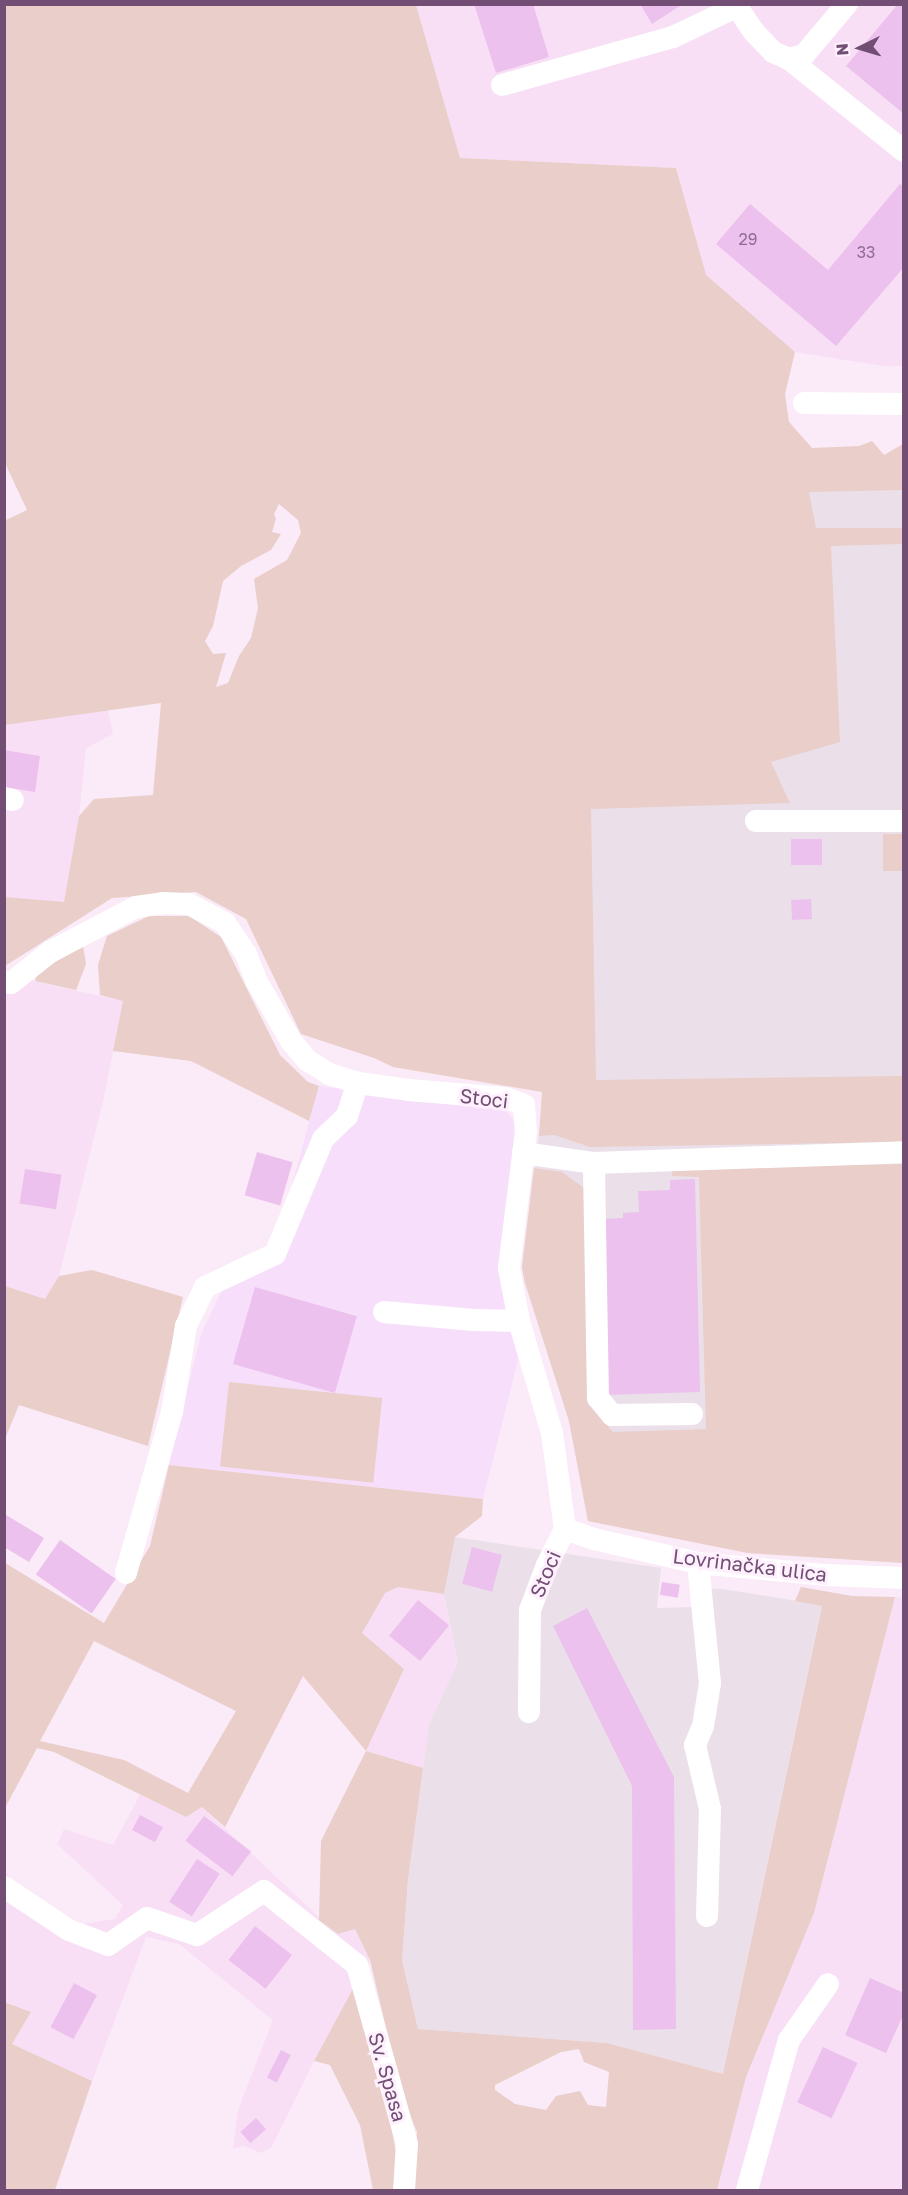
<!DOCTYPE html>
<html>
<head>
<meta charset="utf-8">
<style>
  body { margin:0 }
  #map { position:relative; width:908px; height:2195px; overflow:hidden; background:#fbeaf8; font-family:"Golos Text",sans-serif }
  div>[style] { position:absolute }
  .residential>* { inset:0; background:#f8dff5 }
  .commercial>* { inset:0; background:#f7dffb }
  .industrial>* { inset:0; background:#ebe0ea }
  .green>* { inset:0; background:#e9cec9; transform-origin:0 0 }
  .building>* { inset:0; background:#ecc1ed; transform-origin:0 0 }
  .minor>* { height:22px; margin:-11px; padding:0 11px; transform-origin:11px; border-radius:11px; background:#fff }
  span { translate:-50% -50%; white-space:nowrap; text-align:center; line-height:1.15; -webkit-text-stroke:6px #fef0fc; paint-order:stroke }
  .number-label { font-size:16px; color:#906b93 }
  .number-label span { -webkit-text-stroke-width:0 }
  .street-label { font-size:20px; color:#724e75 }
  .frame { position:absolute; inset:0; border:6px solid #724e75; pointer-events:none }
  .north { position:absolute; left:830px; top:18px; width:60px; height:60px; -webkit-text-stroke:4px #fef0fc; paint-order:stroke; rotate:265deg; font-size:16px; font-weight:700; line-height:24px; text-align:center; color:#724e75 }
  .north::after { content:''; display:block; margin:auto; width:21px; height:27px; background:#724e75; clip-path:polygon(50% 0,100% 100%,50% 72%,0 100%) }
</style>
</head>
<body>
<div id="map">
  <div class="residential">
    <div style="clip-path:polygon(416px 5px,903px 5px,903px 366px,883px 366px,795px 352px,754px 383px,714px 307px,676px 168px,460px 158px)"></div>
    <div style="clip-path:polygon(108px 710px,113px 734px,86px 748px,79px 816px,64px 903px,5px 897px,4px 725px)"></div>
    <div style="clip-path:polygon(5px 975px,123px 1001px,103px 1102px,59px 1276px,45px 1299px,5px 1286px)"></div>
    <div style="clip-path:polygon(398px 1587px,444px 1594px,458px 1662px,429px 1724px,423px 1768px,366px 1751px,404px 1669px,361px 1633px,385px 1593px)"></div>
    <div style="clip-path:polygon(895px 1597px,903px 1598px,903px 2190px,717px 2190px,746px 2077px,814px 1913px)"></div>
    <div style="clip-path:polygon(140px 1795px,186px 1817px,202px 1807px,337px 1934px,355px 1929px,370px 1960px,314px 2061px,271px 2148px,261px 2153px,243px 2146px,233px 2149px,238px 2110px,273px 2020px,179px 1944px,146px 1937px,92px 2081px,12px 2044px,31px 2012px,5px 2002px,4px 1872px,22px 1890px,83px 1924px,115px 1919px,123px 1905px,57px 1844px,64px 1829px,113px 1845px)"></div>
  </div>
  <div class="commercial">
    <div style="clip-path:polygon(319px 1086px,507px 1111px,517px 1126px,520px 1352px,483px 1499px,169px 1465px,201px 1334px,224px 1286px,271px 1261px)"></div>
  </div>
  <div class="industrial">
    <div style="clip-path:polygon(830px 489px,903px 490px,903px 1164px,847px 1166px,748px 1553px,588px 1521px,569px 1421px,525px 1283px,522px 1267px,539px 1136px,604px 505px)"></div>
    <div style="clip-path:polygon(455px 1537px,661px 1568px,657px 1608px,694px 1607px,690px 1588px,723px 1589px,822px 1605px,723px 2074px,607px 2043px,418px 2029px,402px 1960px,408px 1880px,429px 1724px,458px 1662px,444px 1594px)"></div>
  </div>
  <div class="green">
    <div style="clip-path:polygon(evenodd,5px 5px,416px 5px,460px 158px,676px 168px,706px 275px,795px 352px,785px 394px,789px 422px,812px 448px,859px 446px,872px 441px,884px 455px,903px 444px,903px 490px,809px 492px,816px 528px,903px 528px,903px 544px,831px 546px,840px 742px,771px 762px,790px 803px,591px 809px,596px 1080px,903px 1076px,903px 1142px,590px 1147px,554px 1135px,539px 1136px,542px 1092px,393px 1067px,374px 1058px,301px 1034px,246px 919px,196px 892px,112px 898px,5px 966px,5px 897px,64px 902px,79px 816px,94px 799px,153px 795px,161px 703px,5px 725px,4px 521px,27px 510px,4px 461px,5px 5px,279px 504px,298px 520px,301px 533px,287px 560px,254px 579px,258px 608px,251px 638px,239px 656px,228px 683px,216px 687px,226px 653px,213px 654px,205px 641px,213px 626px,223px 581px,241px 566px,271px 550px,281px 534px,272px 532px,276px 519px,274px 514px,279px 504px)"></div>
    <div style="left:883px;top:834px;width:20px;height:37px"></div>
    <div style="clip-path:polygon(149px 916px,189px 916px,221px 937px,280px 1055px,308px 1082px,319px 1086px,309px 1121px,191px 1061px,113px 1051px,123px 1001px,100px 995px,98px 965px,107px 936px)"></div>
    <div style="clip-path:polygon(83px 946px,86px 964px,76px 990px,35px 981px,38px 972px)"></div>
    <div style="clip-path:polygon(903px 1164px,903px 1563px,748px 1553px,588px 1521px,569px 1421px,525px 1283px,522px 1267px,534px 1168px,562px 1172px,584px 1188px,588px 1404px,613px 1432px,706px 1429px,699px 1177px,672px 1176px,672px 1168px)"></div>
    <div style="clip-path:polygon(92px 1270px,183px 1297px,148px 1446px,19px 1405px,5px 1439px,5px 1286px,45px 1299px,59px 1276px)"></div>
    <div style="left:229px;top:1382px;width:154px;height:85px;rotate:6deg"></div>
    <div style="clip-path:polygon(evenodd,169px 1465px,483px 1499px,482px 1516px,455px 1537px,444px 1594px,398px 1587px,385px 1593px,362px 1633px,404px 1669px,366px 1751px,423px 1768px,408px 1880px,402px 1960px,418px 2029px,607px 2043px,723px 2074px,822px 1606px,795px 1601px,801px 1587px,852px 1596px,895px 1597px,814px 1913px,746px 2077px,717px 2190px,412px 2190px,417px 2132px,402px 2096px,370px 1960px,355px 1929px,338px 1934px,319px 1920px,321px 1841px,366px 1751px,303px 1676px,225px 1827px,202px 1807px,186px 1817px,54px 1752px,37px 1748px,5px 1808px,5px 1563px,104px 1623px,150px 1546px,169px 1465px,94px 1641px,236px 1711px,188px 1793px,124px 1760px,40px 1741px,94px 1641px,169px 1465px,579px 2049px,584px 2062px,609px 2072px,606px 2107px,588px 2105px,580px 2091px,556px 2096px,546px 2110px,515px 2104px,495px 2090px,495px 2085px,561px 2052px,579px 2049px)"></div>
    <div style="clip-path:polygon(355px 1985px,389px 2113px,398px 2165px,397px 2190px,373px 2190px,360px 2125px,330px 2065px,314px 2061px)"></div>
    <div style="clip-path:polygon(4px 2002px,31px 2012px,12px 2044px,92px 2081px,55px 2190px,5px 2190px)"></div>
  </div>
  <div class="building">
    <div style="clip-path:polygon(474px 4px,533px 4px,549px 57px,496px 73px)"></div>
    <div style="clip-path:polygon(640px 4px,683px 4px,652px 24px)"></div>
    <div style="clip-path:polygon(898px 4px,904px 4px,904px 114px,846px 66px)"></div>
    <div style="clip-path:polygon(900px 184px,904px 187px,904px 267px,836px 346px,716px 244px,750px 204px,828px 270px)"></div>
    <div style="clip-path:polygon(4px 750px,40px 756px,35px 792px,4px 787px)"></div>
    <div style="left:822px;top:839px;width:26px;height:31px;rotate:90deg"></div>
    <div style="left:811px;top:899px;width:20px;height:20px;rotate:87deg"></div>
    <div style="left:257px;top:1152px;width:37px;height:45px;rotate:16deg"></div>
    <div style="left:25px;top:1169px;width:37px;height:35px;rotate:9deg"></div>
    <div style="clip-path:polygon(695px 1179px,700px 1392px,605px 1395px,601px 1219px,623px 1218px,623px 1213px,639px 1212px,638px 1191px,670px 1190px,670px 1180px)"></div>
    <div style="left:255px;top:1287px;width:106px;height:80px;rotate:16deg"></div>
    <div style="clip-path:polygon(6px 1515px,44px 1538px,29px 1562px,4px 1547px)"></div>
    <div style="left:60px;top:1540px;width:68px;height:42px;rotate:35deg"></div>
    <div style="left:472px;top:1547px;width:31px;height:38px;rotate:15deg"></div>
    <div style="left:662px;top:1582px;width:18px;height:13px;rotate:9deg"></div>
    <div style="left:418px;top:1600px;width:40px;height:46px;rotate:39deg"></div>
    <div style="clip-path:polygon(587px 1608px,674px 1777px,676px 2029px,633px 2030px,632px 1786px,553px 1626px)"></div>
    <div style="left:140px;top:1815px;width:26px;height:17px;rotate:28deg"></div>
    <div style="left:204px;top:1816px;width:59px;height:31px;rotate:37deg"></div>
    <div style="left:197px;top:1859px;width:27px;height:51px;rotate:33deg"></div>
    <div style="left:255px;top:1926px;width:47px;height:43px;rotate:38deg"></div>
    <div style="clip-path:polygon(870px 1978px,904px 1993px,904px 2013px,886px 2053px,845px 2035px)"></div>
    <div style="left:74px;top:1983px;width:26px;height:50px;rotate:28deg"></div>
    <div style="left:823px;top:2047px;width:38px;height:61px;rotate:25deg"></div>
    <div style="left:281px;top:2050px;width:11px;height:31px;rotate:27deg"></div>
    <div style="left:256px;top:2118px;width:15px;height:21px;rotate:48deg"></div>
  </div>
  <div class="minor">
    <div style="left:735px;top:4px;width:34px;rotate:56deg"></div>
    <div style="left:754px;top:32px;width:28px;rotate:46deg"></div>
    <div style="left:773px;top:52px;width:17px;rotate:24deg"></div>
    <div style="left:789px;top:59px;width:16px;rotate:-15deg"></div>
    <div style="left:804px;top:55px;width:67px;rotate:-49.9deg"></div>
    <div style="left:789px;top:59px;width:147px;rotate:38.7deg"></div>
    <div style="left:502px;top:85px;width:178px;rotate:-15.7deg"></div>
    <div style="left:673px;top:37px;width:70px;rotate:-25.5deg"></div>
    <div style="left:804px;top:403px;width:100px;rotate:0.6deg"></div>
    <div style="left:4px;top:798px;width:9px;rotate:13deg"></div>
    <div style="left:756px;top:821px;width:148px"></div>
    <div style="left:4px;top:982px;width:7px;rotate:8deg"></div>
    <div style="left:11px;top:983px;width:50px;rotate:-38.5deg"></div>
    <div style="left:50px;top:952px;width:97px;rotate:-27.6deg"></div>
    <div style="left:136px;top:907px;width:27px;rotate:-8deg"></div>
    <div style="left:163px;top:903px;width:26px;rotate:2deg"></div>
    <div style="left:189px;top:904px;width:41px;rotate:27.8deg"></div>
    <div style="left:225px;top:923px;width:37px;rotate:56deg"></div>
    <div style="left:246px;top:954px;width:30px;rotate:69deg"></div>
    <div style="left:257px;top:982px;width:68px;rotate:60deg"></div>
    <div style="left:291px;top:1041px;width:25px;rotate:50deg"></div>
    <div style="left:307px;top:1060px;width:26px;rotate:32deg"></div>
    <div style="left:329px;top:1074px;width:30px;rotate:17deg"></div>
    <div style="left:358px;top:1083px;width:51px;rotate:7.8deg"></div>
    <div style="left:409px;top:1090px;width:97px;rotate:4.7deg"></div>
    <div style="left:506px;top:1098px;width:19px;rotate:21deg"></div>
    <div style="left:524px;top:1105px;width:26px;rotate:86deg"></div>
    <div style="left:526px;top:1131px;width:138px;rotate:97.1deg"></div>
    <div style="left:509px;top:1268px;width:54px;rotate:79.3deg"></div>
    <div style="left:519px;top:1321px;width:117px;rotate:73.6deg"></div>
    <div style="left:552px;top:1433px;width:97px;rotate:82.3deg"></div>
    <div style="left:565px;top:1529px;width:40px;rotate:116.6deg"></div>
    <div style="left:547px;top:1565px;width:48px;rotate:110.7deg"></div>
    <div style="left:530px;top:1610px;width:102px;rotate:90.6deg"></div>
    <div style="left:523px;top:1153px;width:72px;rotate:8deg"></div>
    <div style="left:384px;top:1312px;width:90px;rotate:5.1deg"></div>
    <div style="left:474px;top:1320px;width:45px;rotate:1.3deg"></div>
    <div style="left:692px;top:1414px;width:80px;rotate:179.3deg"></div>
    <div style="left:612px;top:1415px;width:22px;rotate:-129deg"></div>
    <div style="left:598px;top:1398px;width:235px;rotate:-91deg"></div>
    <div style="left:594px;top:1163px;width:310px;rotate:-2deg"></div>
    <div style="left:565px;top:1529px;width:31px;rotate:19deg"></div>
    <div style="left:594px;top:1539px;width:107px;rotate:13deg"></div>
    <div style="left:698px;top:1563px;width:129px;rotate:5.4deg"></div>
    <div style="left:826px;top:1575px;width:78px;rotate:2.2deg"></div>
    <div style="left:698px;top:1563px;width:121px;rotate:84.3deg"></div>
    <div style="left:710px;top:1683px;width:44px;rotate:99.2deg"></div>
    <div style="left:703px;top:1726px;width:21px;rotate:113deg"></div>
    <div style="left:695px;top:1745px;width:66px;rotate:76.8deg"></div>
    <div style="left:710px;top:1809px;width:107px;rotate:91.6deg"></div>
    <div style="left:126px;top:1573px;width:167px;rotate:-74.1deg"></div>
    <div style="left:172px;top:1412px;width:87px;rotate:-80.8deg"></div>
    <div style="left:186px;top:1326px;width:43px;rotate:-64deg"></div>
    <div style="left:205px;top:1287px;width:77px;rotate:-25.2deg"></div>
    <div style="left:275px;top:1254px;width:125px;rotate:-67.3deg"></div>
    <div style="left:323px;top:1139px;width:33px;rotate:-44deg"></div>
    <div style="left:347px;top:1116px;width:35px;rotate:-72deg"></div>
    <div style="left:4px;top:1887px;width:78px;rotate:33.5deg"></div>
    <div style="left:69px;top:1930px;width:42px;rotate:21deg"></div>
    <div style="left:108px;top:1945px;width:47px;rotate:-34.7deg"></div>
    <div style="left:147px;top:1918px;width:53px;rotate:18.8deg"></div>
    <div style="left:197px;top:1935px;width:80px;rotate:-33.3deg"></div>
    <div style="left:264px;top:1891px;width:119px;rotate:38.5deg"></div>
    <div style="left:357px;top:1965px;width:186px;rotate:74.4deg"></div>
    <div style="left:407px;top:2144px;width:46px;rotate:93.7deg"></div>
    <div style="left:747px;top:2190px;width:156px;rotate:-74.4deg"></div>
    <div style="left:789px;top:2040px;width:68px;rotate:-55.1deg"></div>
  </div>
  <div class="number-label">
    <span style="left:748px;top:239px">29</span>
    <span style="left:866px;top:252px">33</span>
  </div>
  <div class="street-label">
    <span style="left:484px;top:1098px;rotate:7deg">Stoci</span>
    <span style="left:750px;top:1565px;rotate:7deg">Lovrinačka ulica</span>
    <span style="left:545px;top:1574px;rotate:-67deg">Stoci</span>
    <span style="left:388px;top:2077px;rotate:74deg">Sv. Spasa</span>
  </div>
  <div class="frame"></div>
  <div class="north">N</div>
</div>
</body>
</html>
